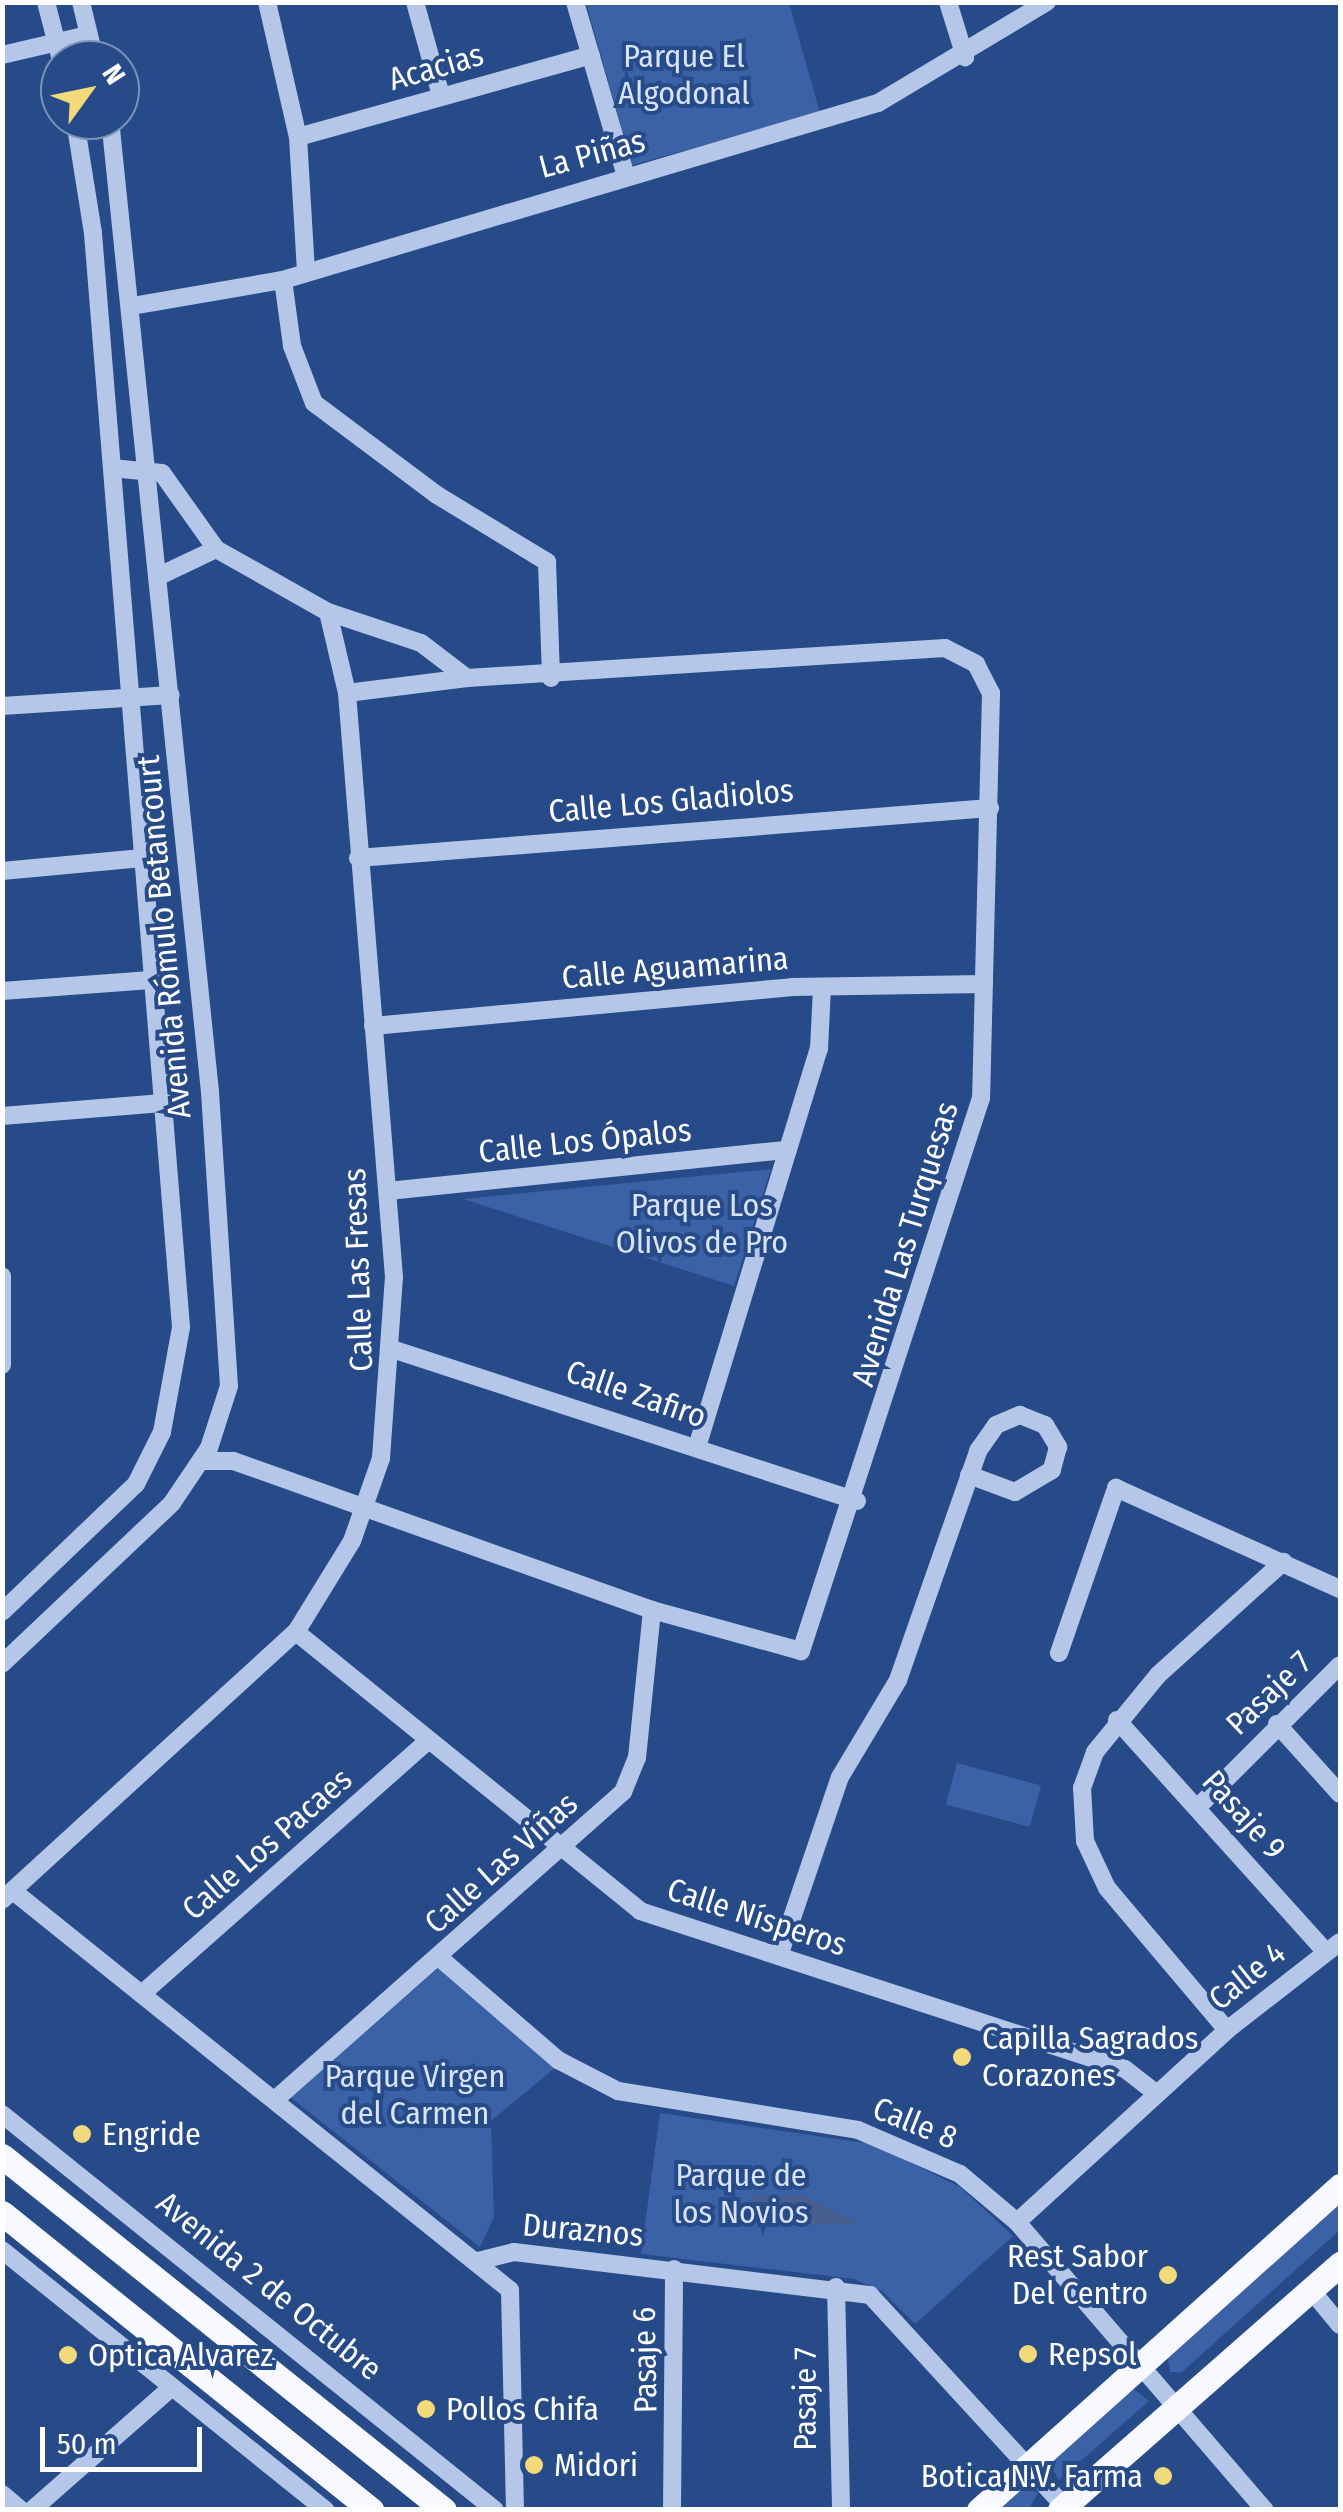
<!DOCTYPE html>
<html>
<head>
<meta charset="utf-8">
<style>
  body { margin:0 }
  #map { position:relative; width:1343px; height:2512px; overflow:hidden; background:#274a89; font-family:"Fira Sans Condensed",sans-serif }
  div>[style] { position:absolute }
  .green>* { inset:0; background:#3b62a6; transform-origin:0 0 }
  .water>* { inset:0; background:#465f8c }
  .minor>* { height:18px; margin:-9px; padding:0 9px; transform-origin:9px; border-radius:9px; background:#b4c7e9 }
  .major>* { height:25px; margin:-12.5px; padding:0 12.5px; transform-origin:12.5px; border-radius:12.5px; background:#f7f9fe }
  .dots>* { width:28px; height:28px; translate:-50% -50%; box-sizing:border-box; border:5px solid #274a89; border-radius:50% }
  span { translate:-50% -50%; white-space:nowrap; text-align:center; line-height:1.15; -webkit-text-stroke:8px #274a89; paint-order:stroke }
  .park-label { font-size:32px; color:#d8e3f7 }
  .street-label { font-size:32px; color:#fff }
  .poi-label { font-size:32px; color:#fff }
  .left { translate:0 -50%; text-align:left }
  .right { translate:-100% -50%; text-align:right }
  .frame { position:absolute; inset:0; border:5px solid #fff; pointer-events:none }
  .north { position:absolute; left:40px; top:40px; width:100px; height:100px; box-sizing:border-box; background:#274a89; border:2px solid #7d92b8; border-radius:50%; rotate:57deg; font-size:28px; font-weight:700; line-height:40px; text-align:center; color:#fff }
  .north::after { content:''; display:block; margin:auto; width:35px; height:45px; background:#f2d979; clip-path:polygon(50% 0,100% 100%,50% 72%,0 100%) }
  .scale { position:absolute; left:40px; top:2427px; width:162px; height:45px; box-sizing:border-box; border:5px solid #fff; border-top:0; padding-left:12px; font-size:30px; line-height:35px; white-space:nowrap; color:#fff; -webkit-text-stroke:8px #274a89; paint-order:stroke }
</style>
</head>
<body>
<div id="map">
  <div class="green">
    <div style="clip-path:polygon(586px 3px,789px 3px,820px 113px,632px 165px)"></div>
    <div style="clip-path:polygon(771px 1169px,734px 1286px,463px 1199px)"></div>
    <div style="left:957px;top:1763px;width:87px;height:43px;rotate:15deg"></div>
    <div style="clip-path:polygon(440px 1967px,556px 2067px,491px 2121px,494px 2217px,480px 2247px,290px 2097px)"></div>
    <div style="clip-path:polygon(660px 2113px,872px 2144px,960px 2187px,1013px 2236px,915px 2324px,882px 2291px,854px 2279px,641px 2254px)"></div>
    <div style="clip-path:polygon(1340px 2200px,1340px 2230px,1182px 2372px,1170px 2372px,1167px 2354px)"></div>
    <div style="clip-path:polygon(1131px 2387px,1149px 2401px,1059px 2480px,1048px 2463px)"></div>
    <div style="clip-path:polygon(1021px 2483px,1038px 2493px,1029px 2509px,991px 2510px)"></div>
  </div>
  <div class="water">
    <div style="clip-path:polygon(745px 2196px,802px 2196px,857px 2223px,798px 2225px)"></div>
  </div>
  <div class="minor">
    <div style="left:46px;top:2px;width:60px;rotate:75.5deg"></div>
    <div style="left:81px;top:2px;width:60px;rotate:76.4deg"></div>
    <div style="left:267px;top:2px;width:139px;rotate:77.1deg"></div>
    <div style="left:298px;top:137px;width:133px;rotate:86.6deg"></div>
    <div style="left:415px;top:2px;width:98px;rotate:74.5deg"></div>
    <div style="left:575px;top:2px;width:181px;rotate:73.7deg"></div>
    <div style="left:948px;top:2px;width:58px;rotate:72.8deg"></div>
    <div style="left:2px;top:55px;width:88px;rotate:-13.1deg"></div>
    <div style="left:298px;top:137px;width:304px;rotate:-15.6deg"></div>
    <div style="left:283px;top:280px;width:67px;rotate:82.2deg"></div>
    <div style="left:292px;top:346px;width:61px;rotate:68.9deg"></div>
    <div style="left:314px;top:403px;width:154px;rotate:36.8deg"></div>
    <div style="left:437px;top:495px;width:129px;rotate:31.3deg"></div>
    <div style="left:547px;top:562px;width:116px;rotate:88deg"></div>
    <div style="left:132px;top:306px;width:153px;rotate:-9.8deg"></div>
    <div style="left:283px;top:280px;width:621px;rotate:-16.57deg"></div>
    <div style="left:878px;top:103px;width:197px;rotate:-30.9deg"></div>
    <div style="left:112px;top:468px;width:50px;rotate:5.7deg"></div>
    <div style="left:162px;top:473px;width:93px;rotate:54.6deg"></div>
    <div style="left:216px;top:549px;width:129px;rotate:29.4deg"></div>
    <div style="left:328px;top:612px;width:98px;rotate:18.4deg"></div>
    <div style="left:421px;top:643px;width:58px;rotate:37.3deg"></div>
    <div style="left:467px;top:678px;width:479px;rotate:-3.6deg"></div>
    <div style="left:945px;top:648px;width:35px;rotate:27deg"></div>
    <div style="left:976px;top:664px;width:33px;rotate:63deg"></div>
    <div style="left:991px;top:693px;width:405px;rotate:91.4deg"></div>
    <div style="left:981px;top:1098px;width:582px;rotate:108.03deg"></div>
    <div style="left:801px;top:1651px;width:155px;rotate:-164.6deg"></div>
    <div style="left:652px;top:1610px;width:445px;rotate:-160.4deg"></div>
    <div style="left:233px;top:1461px;width:32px;rotate:180deg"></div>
    <div style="left:157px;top:577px;width:65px;rotate:-25.4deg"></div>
    <div style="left:347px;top:693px;width:121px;rotate:-7.1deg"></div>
    <div style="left:2px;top:706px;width:169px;rotate:-3.7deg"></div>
    <div style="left:358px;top:858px;width:634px;rotate:-4.52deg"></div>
    <div style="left:2px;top:871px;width:141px;rotate:-5.3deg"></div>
    <div style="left:2px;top:991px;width:149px;rotate:-4.2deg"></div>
    <div style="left:373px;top:1026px;width:421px;rotate:-5.3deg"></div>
    <div style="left:792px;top:987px;width:192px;rotate:-0.9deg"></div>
    <div style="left:2px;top:1116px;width:161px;rotate:-4.6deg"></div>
    <div style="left:388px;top:1191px;width:402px;rotate:-5.9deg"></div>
    <div style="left:2px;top:1276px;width:89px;rotate:90deg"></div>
    <div style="left:395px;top:1350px;width:486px;rotate:18.1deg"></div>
    <div style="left:697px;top:1447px;width:416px;rotate:-73deg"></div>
    <div style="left:819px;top:1049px;width:62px;rotate:-87.2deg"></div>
    <div style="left:2px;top:1612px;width:185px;rotate:-43.7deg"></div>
    <div style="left:136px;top:1484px;width:58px;rotate:-63.4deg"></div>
    <div style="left:162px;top:1432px;width:107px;rotate:-79.7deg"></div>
    <div style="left:181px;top:1327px;width:1098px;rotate:-94.6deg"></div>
    <div style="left:93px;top:233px;width:114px;rotate:-99.1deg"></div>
    <div style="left:296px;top:1632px;width:443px;rotate:39deg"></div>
    <div style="left:640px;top:1911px;width:510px;rotate:18.04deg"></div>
    <div style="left:1125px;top:2069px;width:39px;rotate:38deg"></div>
    <div style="left:1059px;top:1653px;width:175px;rotate:-70.9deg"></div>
    <div style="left:1116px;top:1488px;width:246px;rotate:24.3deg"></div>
    <div style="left:2px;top:1664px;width:234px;rotate:-43.4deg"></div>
    <div style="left:172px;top:1503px;width:66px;rotate:-56.1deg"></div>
    <div style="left:209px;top:1448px;width:65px;rotate:-72.1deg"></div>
    <div style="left:229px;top:1386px;width:295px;rotate:-93.7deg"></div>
    <div style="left:210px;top:1092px;width:977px;rotate:-95.87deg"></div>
    <div style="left:1117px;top:1720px;width:312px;rotate:48deg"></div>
    <div style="left:1277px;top:1724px;width:94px;rotate:48deg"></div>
    <div style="left:1197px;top:1808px;width:202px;rotate:-45deg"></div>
    <div style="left:13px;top:1891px;width:637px;rotate:38.76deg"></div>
    <div style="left:510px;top:2290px;width:220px;rotate:88.7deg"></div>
    <div style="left:2px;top:1900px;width:398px;rotate:-42.4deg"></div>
    <div style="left:296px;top:1632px;width:107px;rotate:-58.4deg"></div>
    <div style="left:352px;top:1541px;width:88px;rotate:-70.7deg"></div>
    <div style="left:381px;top:1458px;width:181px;rotate:-85.9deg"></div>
    <div style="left:394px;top:1277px;width:586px;rotate:-94.6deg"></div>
    <div style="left:347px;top:693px;width:83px;rotate:-103.2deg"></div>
    <div style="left:779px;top:1956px;width:189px;rotate:-71.2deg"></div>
    <div style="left:840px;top:1777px;width:113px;rotate:-59.1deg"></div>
    <div style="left:898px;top:1680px;width:243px;rotate:-70.7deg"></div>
    <div style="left:978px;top:1451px;width:32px;rotate:-55deg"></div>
    <div style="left:996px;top:1425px;width:26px;rotate:-23deg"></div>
    <div style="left:1020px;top:1415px;width:27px;rotate:22deg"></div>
    <div style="left:1045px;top:1425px;width:26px;rotate:59deg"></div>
    <div style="left:1058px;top:1447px;width:24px;rotate:105deg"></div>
    <div style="left:1052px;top:1470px;width:43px;rotate:149.3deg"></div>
    <div style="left:1015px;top:1492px;width:49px;rotate:-159.7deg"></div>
    <div style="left:441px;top:1959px;width:155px;rotate:40.8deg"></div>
    <div style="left:558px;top:2060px;width:68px;rotate:27.3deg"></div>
    <div style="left:618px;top:2091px;width:243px;rotate:9.2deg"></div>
    <div style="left:858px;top:2130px;width:111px;rotate:23.3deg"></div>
    <div style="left:960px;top:2174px;width:75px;rotate:40.1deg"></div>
    <div style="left:1017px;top:2222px;width:380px;rotate:49.3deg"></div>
    <div style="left:144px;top:1992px;width:379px;rotate:-41.5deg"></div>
    <div style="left:1227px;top:2030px;width:186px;rotate:-130.2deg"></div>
    <div style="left:1107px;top:1888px;width:52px;rotate:-115.1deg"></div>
    <div style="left:1085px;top:1841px;width:53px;rotate:-93.2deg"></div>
    <div style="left:1082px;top:1788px;width:38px;rotate:-70deg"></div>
    <div style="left:1095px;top:1752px;width:99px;rotate:-50.7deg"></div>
    <div style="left:1158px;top:1675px;width:169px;rotate:-42.1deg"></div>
    <div style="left:277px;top:2098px;width:462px;rotate:-41.5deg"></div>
    <div style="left:623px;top:1792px;width:37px;rotate:-68deg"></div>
    <div style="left:637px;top:1758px;width:149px;rotate:-84.2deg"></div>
    <div style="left:2px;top:2114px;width:632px;rotate:38.77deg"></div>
    <div style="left:1017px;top:2222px;width:285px;rotate:-42.4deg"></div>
    <div style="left:1227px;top:2030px;width:143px;rotate:-37.9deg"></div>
    <div style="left:2px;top:2250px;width:415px;rotate:38.8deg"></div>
    <div style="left:478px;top:2261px;width:37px;rotate:-14deg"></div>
    <div style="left:514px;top:2252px;width:359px;rotate:6.9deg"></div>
    <div style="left:870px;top:2295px;width:287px;rotate:47.4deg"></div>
    <div style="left:836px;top:2287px;width:223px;rotate:88.7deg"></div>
    <div style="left:1311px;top:2290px;width:45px;rotate:50.4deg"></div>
    <div style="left:2px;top:2494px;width:25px;rotate:40deg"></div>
    <div style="left:32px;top:2510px;width:186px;rotate:-41.3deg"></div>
    <div style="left:672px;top:2510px;width:241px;rotate:-89.5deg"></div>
  </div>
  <div class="major">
    <div style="left:2px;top:2156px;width:566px;rotate:38.69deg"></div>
    <div style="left:2px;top:2213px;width:474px;rotate:38.8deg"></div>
    <div style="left:979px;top:2510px;width:485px;rotate:-41.9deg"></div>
    <div style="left:1060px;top:2510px;width:373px;rotate:-41.3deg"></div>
  </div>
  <div class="dots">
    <div style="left:962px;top:2057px;background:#f2d979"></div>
    <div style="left:82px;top:2134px;background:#f2d979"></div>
    <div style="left:1168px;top:2275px;background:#f2d979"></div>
    <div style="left:1028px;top:2354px;background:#f2d979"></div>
    <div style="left:68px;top:2355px;background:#f2d979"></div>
    <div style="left:426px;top:2409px;background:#f2d979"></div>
    <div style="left:534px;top:2465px;background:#f2d979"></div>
    <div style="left:1163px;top:2476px;background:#f2d979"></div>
  </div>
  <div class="park-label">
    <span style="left:684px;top:75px">Parque El<br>Algodonal</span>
    <span style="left:702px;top:1224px">Parque Los<br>Olivos de Pro</span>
    <span style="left:415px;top:2095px">Parque Virgen<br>del Carmen</span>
    <span style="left:741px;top:2194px">Parque de<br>los Novios</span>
  </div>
  <div class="street-label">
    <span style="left:436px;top:67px;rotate:-16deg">Acacias</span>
    <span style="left:592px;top:154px;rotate:-15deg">La Piñas</span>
    <span style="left:671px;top:801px;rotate:-5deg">Calle Los Gladiolos</span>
    <span style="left:164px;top:937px;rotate:-95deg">Avenida Rómulo Betancourt</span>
    <span style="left:675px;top:968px;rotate:-5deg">Calle Aguamarina</span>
    <span style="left:585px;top:1141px;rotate:-6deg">Calle Los Ópalos</span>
    <span style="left:905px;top:1244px;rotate:-73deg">Avenida Las Turquesas</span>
    <span style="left:358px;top:1270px;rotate:-92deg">Calle Las Fresas</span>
    <span style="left:636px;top:1394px;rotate:19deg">Calle Zafiro</span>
    <span style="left:1269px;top:1693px;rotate:-44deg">Pasaje 7</span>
    <span style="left:1244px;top:1815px;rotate:48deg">Pasaje 9</span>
    <span style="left:267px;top:1844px;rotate:-41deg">Calle Los Pacaes</span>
    <span style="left:501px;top:1863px;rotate:-42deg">Calle Las Viñas</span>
    <span style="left:757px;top:1917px;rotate:18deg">Calle Nísperos</span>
    <span style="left:1247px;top:1976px;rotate:-39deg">Calle 4</span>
    <span style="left:915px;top:2123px;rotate:22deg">Calle 8</span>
    <span style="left:583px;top:2230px;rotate:5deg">Duraznos</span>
    <span style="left:269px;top:2286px;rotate:39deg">Avenida 2 de Octubre</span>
    <span style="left:645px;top:2360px;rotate:-91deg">Pasaje 6</span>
    <span style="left:805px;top:2399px;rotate:-90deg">Pasaje 7</span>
  </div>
  <div class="poi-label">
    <span class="left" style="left:982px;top:2057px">Capilla Sagrados<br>Corazones</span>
    <span class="left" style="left:102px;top:2134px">Engride</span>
    <span class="right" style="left:1148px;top:2275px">Rest Sabor<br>Del Centro</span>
    <span class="left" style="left:1048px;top:2354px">Repsol</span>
    <span class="left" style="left:88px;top:2355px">Optica Alvarez</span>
    <span class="left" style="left:446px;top:2409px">Pollos Chifa</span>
    <span class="left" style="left:554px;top:2465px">Midori</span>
    <span class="right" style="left:1143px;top:2476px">Botica N.V. Farma</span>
  </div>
  <div class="frame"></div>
  <div class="north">N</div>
  <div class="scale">50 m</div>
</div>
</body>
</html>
